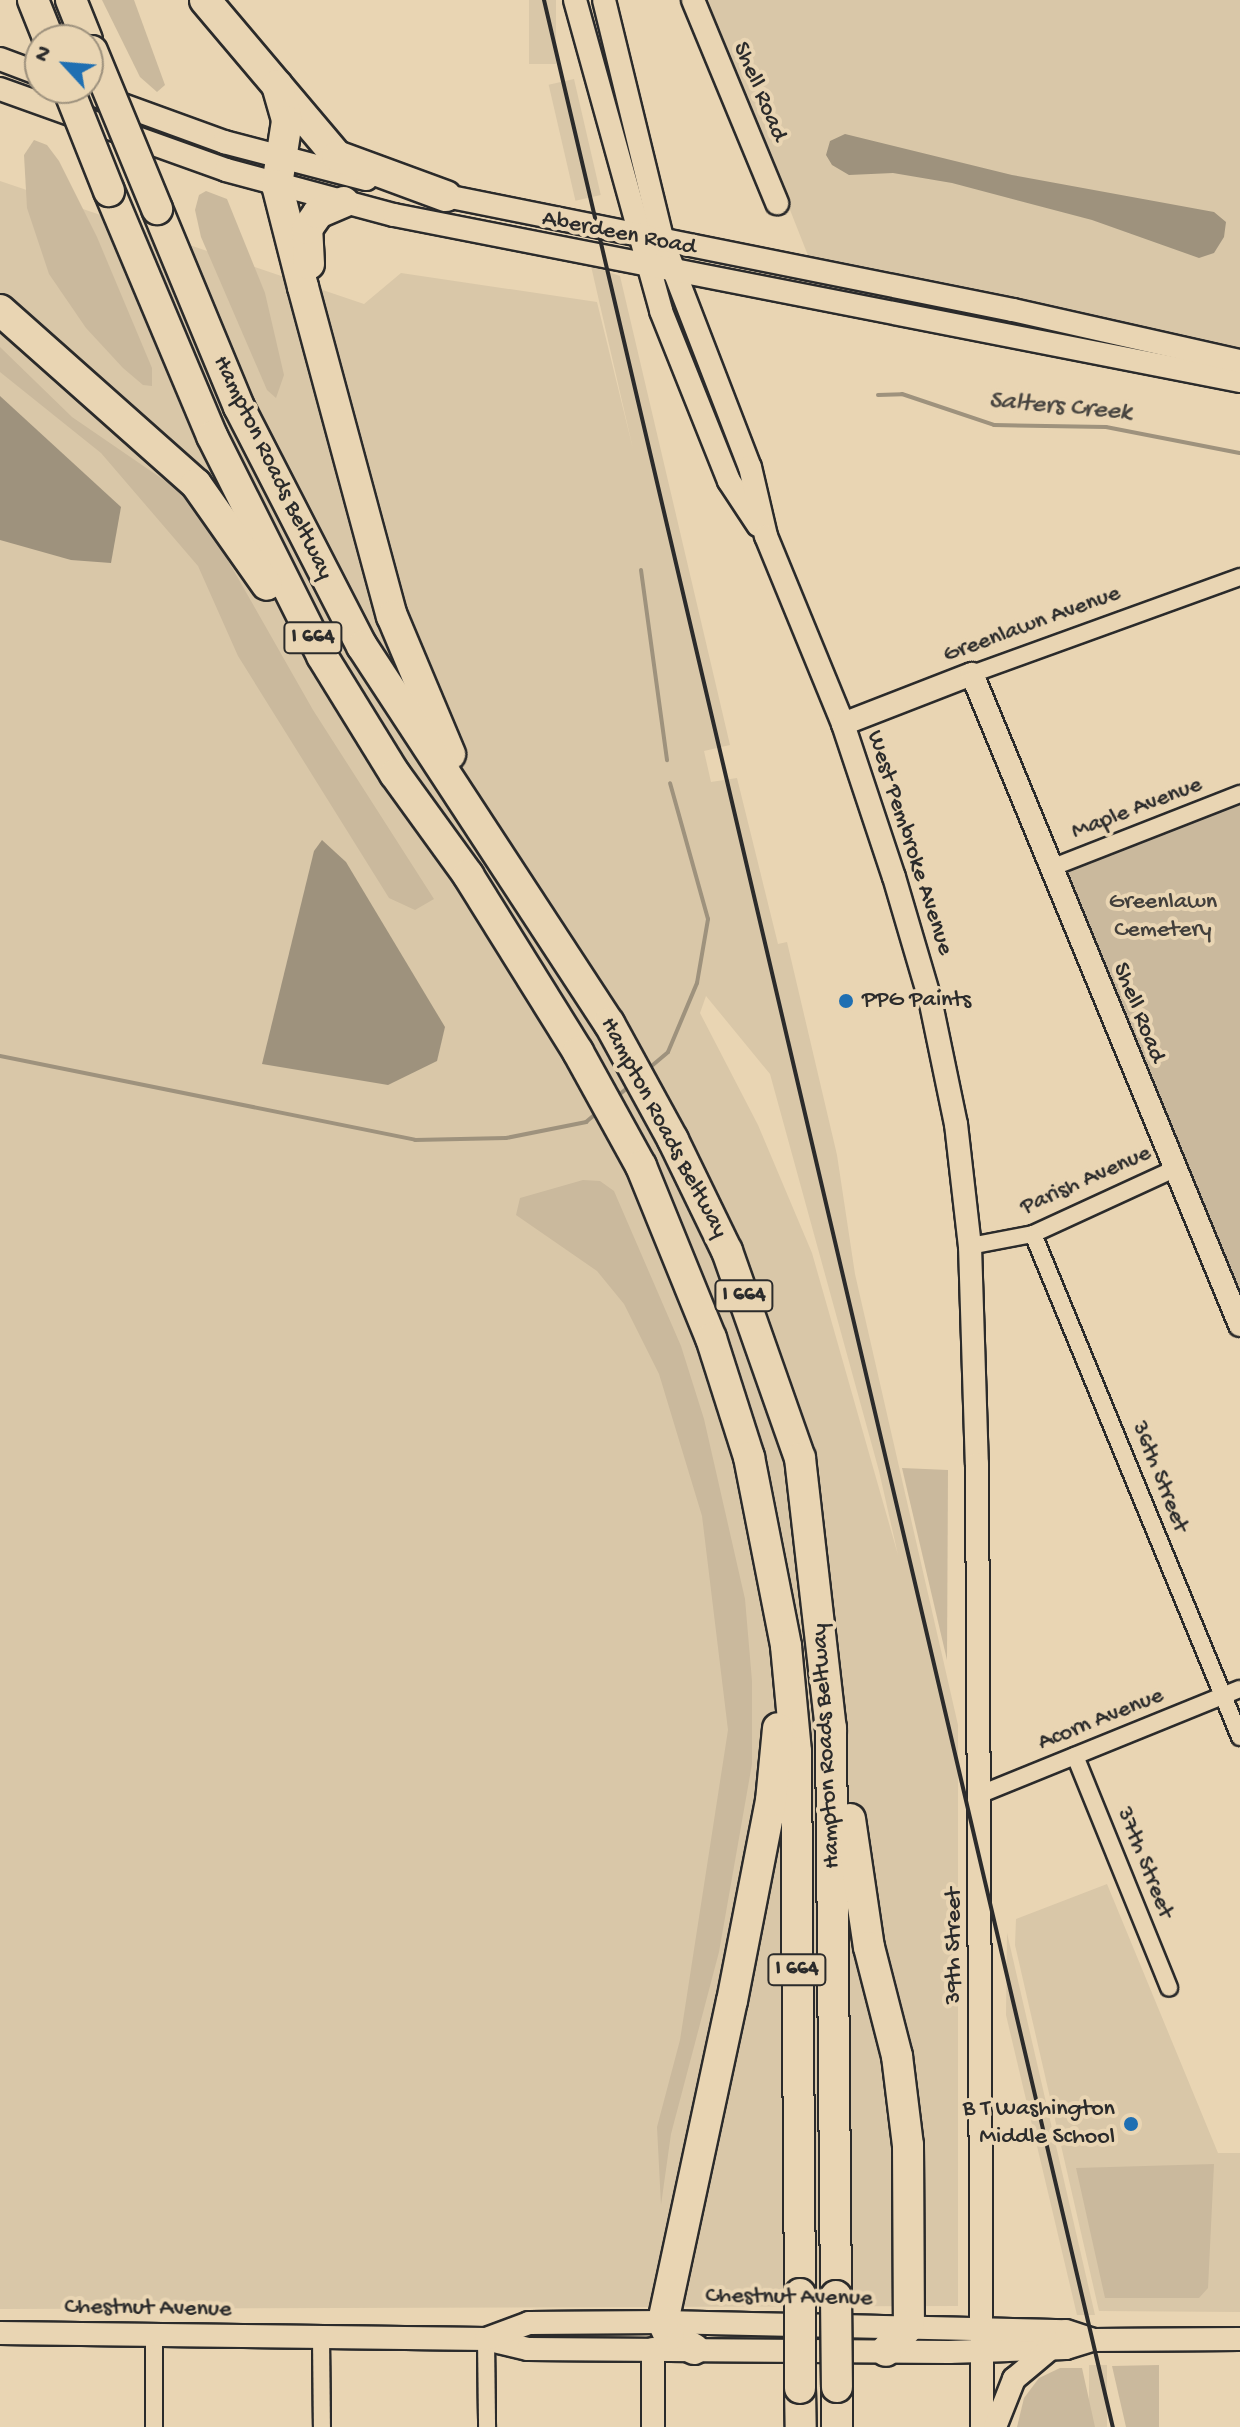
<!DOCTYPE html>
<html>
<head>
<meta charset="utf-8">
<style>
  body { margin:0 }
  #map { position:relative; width:1240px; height:2427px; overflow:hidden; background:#e9d5b3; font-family:"Gochi Hand",sans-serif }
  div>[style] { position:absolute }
  .built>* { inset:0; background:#d9c7a8; transform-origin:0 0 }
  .green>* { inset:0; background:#cab99d }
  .water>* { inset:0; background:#9e927d }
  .stream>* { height:4px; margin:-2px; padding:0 2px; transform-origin:2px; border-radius:2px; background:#9e927d }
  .roads { filter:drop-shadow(2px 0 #2b2b2b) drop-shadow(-2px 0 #2b2b2b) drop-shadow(0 2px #2b2b2b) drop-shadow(0 -2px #2b2b2b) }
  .street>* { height:16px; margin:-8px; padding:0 8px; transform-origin:8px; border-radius:8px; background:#e9d5b3 }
  .secondary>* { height:22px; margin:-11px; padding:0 11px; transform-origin:11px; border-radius:11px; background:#e9d5b3 }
  .highway>* { height:30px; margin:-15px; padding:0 15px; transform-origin:15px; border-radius:15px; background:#e9d5b3 }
  .rail>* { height:4px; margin:-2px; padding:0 2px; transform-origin:2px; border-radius:2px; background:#2b2b2b }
  .bridges { filter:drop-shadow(2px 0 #2b2b2b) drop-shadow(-2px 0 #2b2b2b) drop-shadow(0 2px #2b2b2b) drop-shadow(0 -2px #2b2b2b) }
  .highway-bridge>* { height:30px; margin:-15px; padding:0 15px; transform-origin:15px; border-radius:15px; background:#e9d5b3 }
  .dots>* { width:22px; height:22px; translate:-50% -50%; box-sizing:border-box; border:4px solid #e9d5b3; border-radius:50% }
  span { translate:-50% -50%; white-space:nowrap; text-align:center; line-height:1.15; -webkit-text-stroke:8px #e9d5b3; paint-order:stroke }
  .shield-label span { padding:2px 6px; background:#e9d5b3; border:2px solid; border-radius:6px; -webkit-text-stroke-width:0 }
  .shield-label { font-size:22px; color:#2b2b2b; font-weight:700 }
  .street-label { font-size:24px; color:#2b2b2b }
  .park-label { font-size:24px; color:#43403c }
  .poi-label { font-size:24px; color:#2b2b2b }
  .left { translate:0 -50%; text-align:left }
  .right { translate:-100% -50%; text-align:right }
  .water-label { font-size:26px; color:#484540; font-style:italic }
  .north { position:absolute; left:24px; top:24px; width:80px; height:80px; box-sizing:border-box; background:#e9d5b3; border:2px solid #9d917d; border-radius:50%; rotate:296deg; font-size:22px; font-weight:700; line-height:32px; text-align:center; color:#2b2b2b }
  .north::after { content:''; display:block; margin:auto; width:28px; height:36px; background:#1f6fb2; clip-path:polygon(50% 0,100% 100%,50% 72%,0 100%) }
</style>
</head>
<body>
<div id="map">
  <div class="built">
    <div style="left:529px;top:0;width:27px;height:64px"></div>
    <div style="clip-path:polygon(707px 0,1240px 0,1240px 352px,809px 258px)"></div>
    <div style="left:574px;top:79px;width:119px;height:26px;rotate:77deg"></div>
    <div style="clip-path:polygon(evenodd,0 181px,364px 304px,401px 273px,597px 302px,633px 449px,591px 266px,620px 276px,730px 745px,704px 751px,711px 782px,737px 778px,778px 944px,787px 942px,837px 1155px,855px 1274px,958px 1725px,958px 2306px,0 2309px,0 181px,706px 996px,770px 1074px,879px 1471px,898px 1555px,812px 1253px,758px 1125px,700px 1013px,706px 996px)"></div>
    <div style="clip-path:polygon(1107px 1884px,1218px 2153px,1240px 2153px,1240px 2312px,1099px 2311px,1015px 1945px,1016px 1919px)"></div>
    <div style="clip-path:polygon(1007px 1933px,1095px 2315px,1077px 2315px,1006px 2015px)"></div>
    <div style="left:1089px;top:2365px;width:18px;height:64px"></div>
  </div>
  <div class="green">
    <div style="clip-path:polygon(102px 0,134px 0,165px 85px,157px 92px,140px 77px)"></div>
    <div style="clip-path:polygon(34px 140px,47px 145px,59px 161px,97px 237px,152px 368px,152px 386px,143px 385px,123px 368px,86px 328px,49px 274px,27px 208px,24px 155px)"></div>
    <div style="clip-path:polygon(206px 191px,227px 199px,265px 293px,284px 375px,276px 398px,267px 390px,201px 237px,195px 210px,199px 195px)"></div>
    <div style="clip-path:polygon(0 347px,72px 417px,177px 489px,214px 536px,313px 710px,434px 899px,415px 910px,389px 898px,238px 656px,198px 566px,101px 453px,0 372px)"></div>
    <div style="clip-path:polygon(1240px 800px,1240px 1303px,1061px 872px)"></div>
    <div style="clip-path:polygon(583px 1180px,600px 1181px,614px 1191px,681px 1346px,704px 1419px,745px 1599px,752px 1681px,752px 1764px,719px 1952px,671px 2134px,661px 2205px,657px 2127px,680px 2040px,728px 1730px,702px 1516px,659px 1374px,624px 1304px,597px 1271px,516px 1215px,520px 1198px)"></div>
    <div style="clip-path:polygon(902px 1468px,948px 1470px,947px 1660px)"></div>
    <div style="clip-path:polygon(1214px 2164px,1208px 2288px,1199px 2298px,1105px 2298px,1076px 2168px)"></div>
    <div style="clip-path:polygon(1159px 2365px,1159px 2427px,1126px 2427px,1112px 2366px)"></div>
    <div style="clip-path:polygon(1060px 2368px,1082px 2368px,1095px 2427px,1017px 2427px,1024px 2398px,1039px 2378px)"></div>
  </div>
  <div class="water">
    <div style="clip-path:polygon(845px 134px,1012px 175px,1214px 212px,1226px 222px,1224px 237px,1214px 253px,1199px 258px,1092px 220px,952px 183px,893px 173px,849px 175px,832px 165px,826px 155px,830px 141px)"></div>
    <div style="clip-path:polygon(0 396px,121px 507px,111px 563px,71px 560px,0 540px)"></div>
    <div style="clip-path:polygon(322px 840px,346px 862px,445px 1027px,437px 1061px,388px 1085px,262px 1064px,314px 851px)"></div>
  </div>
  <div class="stream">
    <div style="left:878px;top:395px;width:24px;rotate:-2deg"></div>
    <div style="left:902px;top:394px;width:97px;rotate:18.6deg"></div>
    <div style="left:994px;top:425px;width:112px;rotate:1deg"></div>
    <div style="left:1106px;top:427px;width:136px;rotate:11deg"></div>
    <div style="left:641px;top:570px;width:192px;rotate:82.2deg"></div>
    <div style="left:0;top:1056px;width:423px;rotate:11.4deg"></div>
    <div style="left:415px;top:1140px;width:91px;rotate:-1.3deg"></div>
    <div style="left:506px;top:1138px;width:82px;rotate:-11.3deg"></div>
    <div style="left:586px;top:1122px;width:17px;rotate:-40deg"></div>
    <div style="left:648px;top:1069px;width:26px;rotate:-40deg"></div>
    <div style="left:668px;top:1052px;width:75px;rotate:-67.2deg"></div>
    <div style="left:697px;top:983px;width:65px;rotate:-80.2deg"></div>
    <div style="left:708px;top:919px;width:141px;rotate:-105.6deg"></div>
    <div style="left:615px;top:1098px;width:19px;rotate:-39deg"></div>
  </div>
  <div class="roads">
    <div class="street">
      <div style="left:972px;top:674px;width:285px;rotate:-19.9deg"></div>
      <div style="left:1051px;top:868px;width:203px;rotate:-21.4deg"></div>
      <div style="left:1033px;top:1234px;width:544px;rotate:67.63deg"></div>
      <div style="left:970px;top:1246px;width:64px;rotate:-10.8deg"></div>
      <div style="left:1033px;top:1234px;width:155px;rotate:-24.7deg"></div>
      <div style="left:1075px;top:1756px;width:250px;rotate:67.9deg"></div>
      <div style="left:981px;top:1794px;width:279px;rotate:-22.1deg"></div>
      <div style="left:154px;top:2335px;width:92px;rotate:90deg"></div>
      <div style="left:321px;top:2338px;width:89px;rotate:89.4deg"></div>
      <div style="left:486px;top:2339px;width:88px;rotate:89.3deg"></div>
    </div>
    <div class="secondary">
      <div style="left:575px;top:0;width:323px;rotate:74.5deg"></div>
      <div style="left:661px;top:311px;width:183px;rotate:68.2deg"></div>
      <div style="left:729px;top:481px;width:53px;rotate:56.6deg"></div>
      <div style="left:604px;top:0;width:249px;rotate:76.3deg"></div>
      <div style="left:663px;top:242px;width:241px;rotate:68.9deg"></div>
      <div style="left:750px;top:467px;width:71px;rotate:76.9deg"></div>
      <div style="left:766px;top:536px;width:203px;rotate:67.7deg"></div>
      <div style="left:843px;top:724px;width:161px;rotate:71.6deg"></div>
      <div style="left:894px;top:877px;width:127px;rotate:73.6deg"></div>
      <div style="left:930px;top:999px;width:128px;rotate:78.3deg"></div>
      <div style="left:956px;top:1124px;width:123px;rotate:83.5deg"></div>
      <div style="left:970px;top:1246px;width:218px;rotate:88.2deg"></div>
      <div style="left:977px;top:1464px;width:963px;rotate:89.7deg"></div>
      <div style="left:693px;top:0;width:220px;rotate:67.5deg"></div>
      <div style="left:0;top:59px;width:43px;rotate:20.6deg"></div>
      <div style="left:76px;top:88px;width:158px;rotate:20deg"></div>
      <div style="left:224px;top:142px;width:147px;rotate:14.6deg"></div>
      <div style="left:0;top:89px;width:240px;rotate:19.7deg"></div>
      <div style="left:226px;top:170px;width:174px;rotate:15deg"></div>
      <div style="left:394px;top:215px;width:862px;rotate:11.1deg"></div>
      <div style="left:431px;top:193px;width:594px;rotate:11.37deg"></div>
      <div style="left:1013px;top:310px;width:233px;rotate:12.7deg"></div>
      <div style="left:843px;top:724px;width:138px;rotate:-21.2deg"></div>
      <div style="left:972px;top:674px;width:704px;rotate:67.62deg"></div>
      <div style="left:0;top:2333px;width:486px;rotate:0.7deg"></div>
      <div style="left:486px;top:2339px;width:43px;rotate:13.4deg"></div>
      <div style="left:528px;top:2349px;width:421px;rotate:0.4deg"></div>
      <div style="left:949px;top:2352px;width:117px;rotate:-2deg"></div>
      <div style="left:1066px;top:2348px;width:28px;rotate:-17deg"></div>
      <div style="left:1093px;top:2340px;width:147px;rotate:-0.4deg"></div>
      <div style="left:486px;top:2339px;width:46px;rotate:-20.4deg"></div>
      <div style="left:529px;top:2323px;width:134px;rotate:-0.4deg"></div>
      <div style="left:663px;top:2322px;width:403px;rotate:1.3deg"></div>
      <div style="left:1066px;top:2331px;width:28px;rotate:18deg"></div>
      <div style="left:653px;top:2349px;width:78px;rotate:90deg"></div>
      <div style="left:995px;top:2427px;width:52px;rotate:-68.4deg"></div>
      <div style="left:1014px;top:2379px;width:47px;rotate:-39.8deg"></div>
    </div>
    <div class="highway">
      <div style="left:33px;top:0;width:43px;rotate:68.2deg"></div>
      <div style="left:71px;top:0;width:43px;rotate:68.2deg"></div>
      <div style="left:205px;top:0;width:204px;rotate:49.8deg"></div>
      <div style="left:337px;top:156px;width:116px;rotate:20.2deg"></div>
      <div style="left:277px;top:85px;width:37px;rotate:74deg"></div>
      <div style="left:287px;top:121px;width:65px;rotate:98.9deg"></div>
      <div style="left:277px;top:185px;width:105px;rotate:75.7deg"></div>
      <div style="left:303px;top:287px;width:341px;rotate:74.9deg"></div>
      <div style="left:392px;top:616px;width:150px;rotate:67.2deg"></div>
      <div style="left:109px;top:191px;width:266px;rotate:67.2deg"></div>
      <div style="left:212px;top:436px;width:246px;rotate:63.4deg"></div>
      <div style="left:322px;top:656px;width:139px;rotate:58.3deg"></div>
      <div style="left:395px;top:774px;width:125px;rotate:54.1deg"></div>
      <div style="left:468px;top:875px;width:208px;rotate:58.1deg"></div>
      <div style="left:578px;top:1052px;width:130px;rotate:61.1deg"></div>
      <div style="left:641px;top:1166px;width:186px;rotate:67.9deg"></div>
      <div style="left:711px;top:1338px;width:125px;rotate:72.3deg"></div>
      <div style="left:749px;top:1457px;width:193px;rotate:78.9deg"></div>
      <div style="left:786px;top:1646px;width:106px;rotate:84.6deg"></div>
      <div style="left:796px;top:1752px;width:542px;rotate:89.58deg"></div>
      <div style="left:157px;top:209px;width:214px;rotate:67.5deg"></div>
      <div style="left:239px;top:407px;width:269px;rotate:62.8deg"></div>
      <div style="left:362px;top:646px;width:451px;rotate:56.8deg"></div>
      <div style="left:609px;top:1023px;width:133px;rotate:61.3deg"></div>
      <div style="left:673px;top:1140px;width:123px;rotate:64.1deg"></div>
      <div style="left:727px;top:1251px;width:219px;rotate:70.6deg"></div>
      <div style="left:800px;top:1458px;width:272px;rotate:83.5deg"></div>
      <div style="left:831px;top:1728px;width:568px;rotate:89.5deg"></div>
      <div style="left:309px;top:264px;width:35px;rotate:-93deg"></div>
      <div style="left:307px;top:229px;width:19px;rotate:-55deg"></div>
      <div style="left:318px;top:213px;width:28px;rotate:-23deg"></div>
      <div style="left:0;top:310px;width:262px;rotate:41.6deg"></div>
      <div style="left:196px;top:484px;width:123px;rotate:54.9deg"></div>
      <div style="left:850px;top:1819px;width:129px;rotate:81.6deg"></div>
      <div style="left:869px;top:1947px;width:113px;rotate:75.6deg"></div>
      <div style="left:897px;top:2056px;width:90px;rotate:83deg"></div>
      <div style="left:908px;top:2145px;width:181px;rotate:89.7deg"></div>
      <div style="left:909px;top:2326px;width:34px;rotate:133deg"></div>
      <div style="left:694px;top:2349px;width:29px;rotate:-151deg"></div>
      <div style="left:669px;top:2335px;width:14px;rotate:-115deg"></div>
      <div style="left:663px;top:2322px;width:328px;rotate:-77.9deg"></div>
      <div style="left:732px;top:2001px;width:204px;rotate:-79deg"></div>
      <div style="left:771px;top:1801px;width:73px;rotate:-84.5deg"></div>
      <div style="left:837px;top:2387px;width:40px;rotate:90deg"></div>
      <div style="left:800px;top:2388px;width:39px;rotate:89deg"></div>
    </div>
  </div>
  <div class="rail">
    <div style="left:544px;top:0;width:2493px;rotate:76.81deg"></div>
  </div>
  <div class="bridges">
    <div class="highway-bridge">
      <div style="left:92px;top:51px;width:171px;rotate:67.6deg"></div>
      <div style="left:68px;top:88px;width:111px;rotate:68.3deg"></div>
      <div style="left:800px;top:2294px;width:94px;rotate:90deg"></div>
      <div style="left:836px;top:2296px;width:91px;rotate:89.4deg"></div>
    </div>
  </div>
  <div class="dots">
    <div style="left:846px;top:1001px;background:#1f6fb2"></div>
    <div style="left:1131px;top:2124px;background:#1f6fb2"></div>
  </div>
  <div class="shield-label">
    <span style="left:313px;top:638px">I 664</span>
    <span style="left:744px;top:1296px">I 664</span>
    <span style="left:797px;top:1970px">I 664</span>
  </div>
  <div class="street-label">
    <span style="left:759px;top:92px;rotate:67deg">Shell Road</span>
    <span style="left:619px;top:234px;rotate:11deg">Aberdeen Road</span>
    <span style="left:272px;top:468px;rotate:64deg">Hampton Roads Beltway</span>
    <span style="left:1032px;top:625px;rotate:-20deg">Greenlawn Avenue</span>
    <span style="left:1137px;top:809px;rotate:-21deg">Maple Avenue</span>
    <span style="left:909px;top:843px;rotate:72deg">West Pembroke Avenue</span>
    <span style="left:1138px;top:1013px;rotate:68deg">Shell Road</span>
    <span style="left:663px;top:1128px;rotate:62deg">Hampton Roads Beltway</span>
    <span style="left:1086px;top:1181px;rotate:-24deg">Parish Avenue</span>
    <span style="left:1159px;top:1477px;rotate:68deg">36th Street</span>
    <span style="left:1101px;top:1720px;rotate:-22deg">Acorn Avenue</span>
    <span style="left:827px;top:1746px;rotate:-93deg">Hampton Roads Beltway</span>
    <span style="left:1144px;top:1863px;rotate:68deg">37th Street</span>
    <span style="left:955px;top:1946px;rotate:-90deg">39th Street</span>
    <span style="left:789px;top:2298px;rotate:1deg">Chestnut Avenue</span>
    <span style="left:148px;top:2309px;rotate:1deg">Chestnut Avenue</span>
  </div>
  <div class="park-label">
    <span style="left:1163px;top:917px">Greenlawn<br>Cemetery</span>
  </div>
  <div class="poi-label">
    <span class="left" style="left:862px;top:1001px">PPG Paints</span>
    <span class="right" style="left:1115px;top:2124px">B T Washington<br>Middle School</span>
  </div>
  <div class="water-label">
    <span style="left:1060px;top:408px;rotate:5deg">Salters Creek</span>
  </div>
  <div class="north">N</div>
</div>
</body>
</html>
